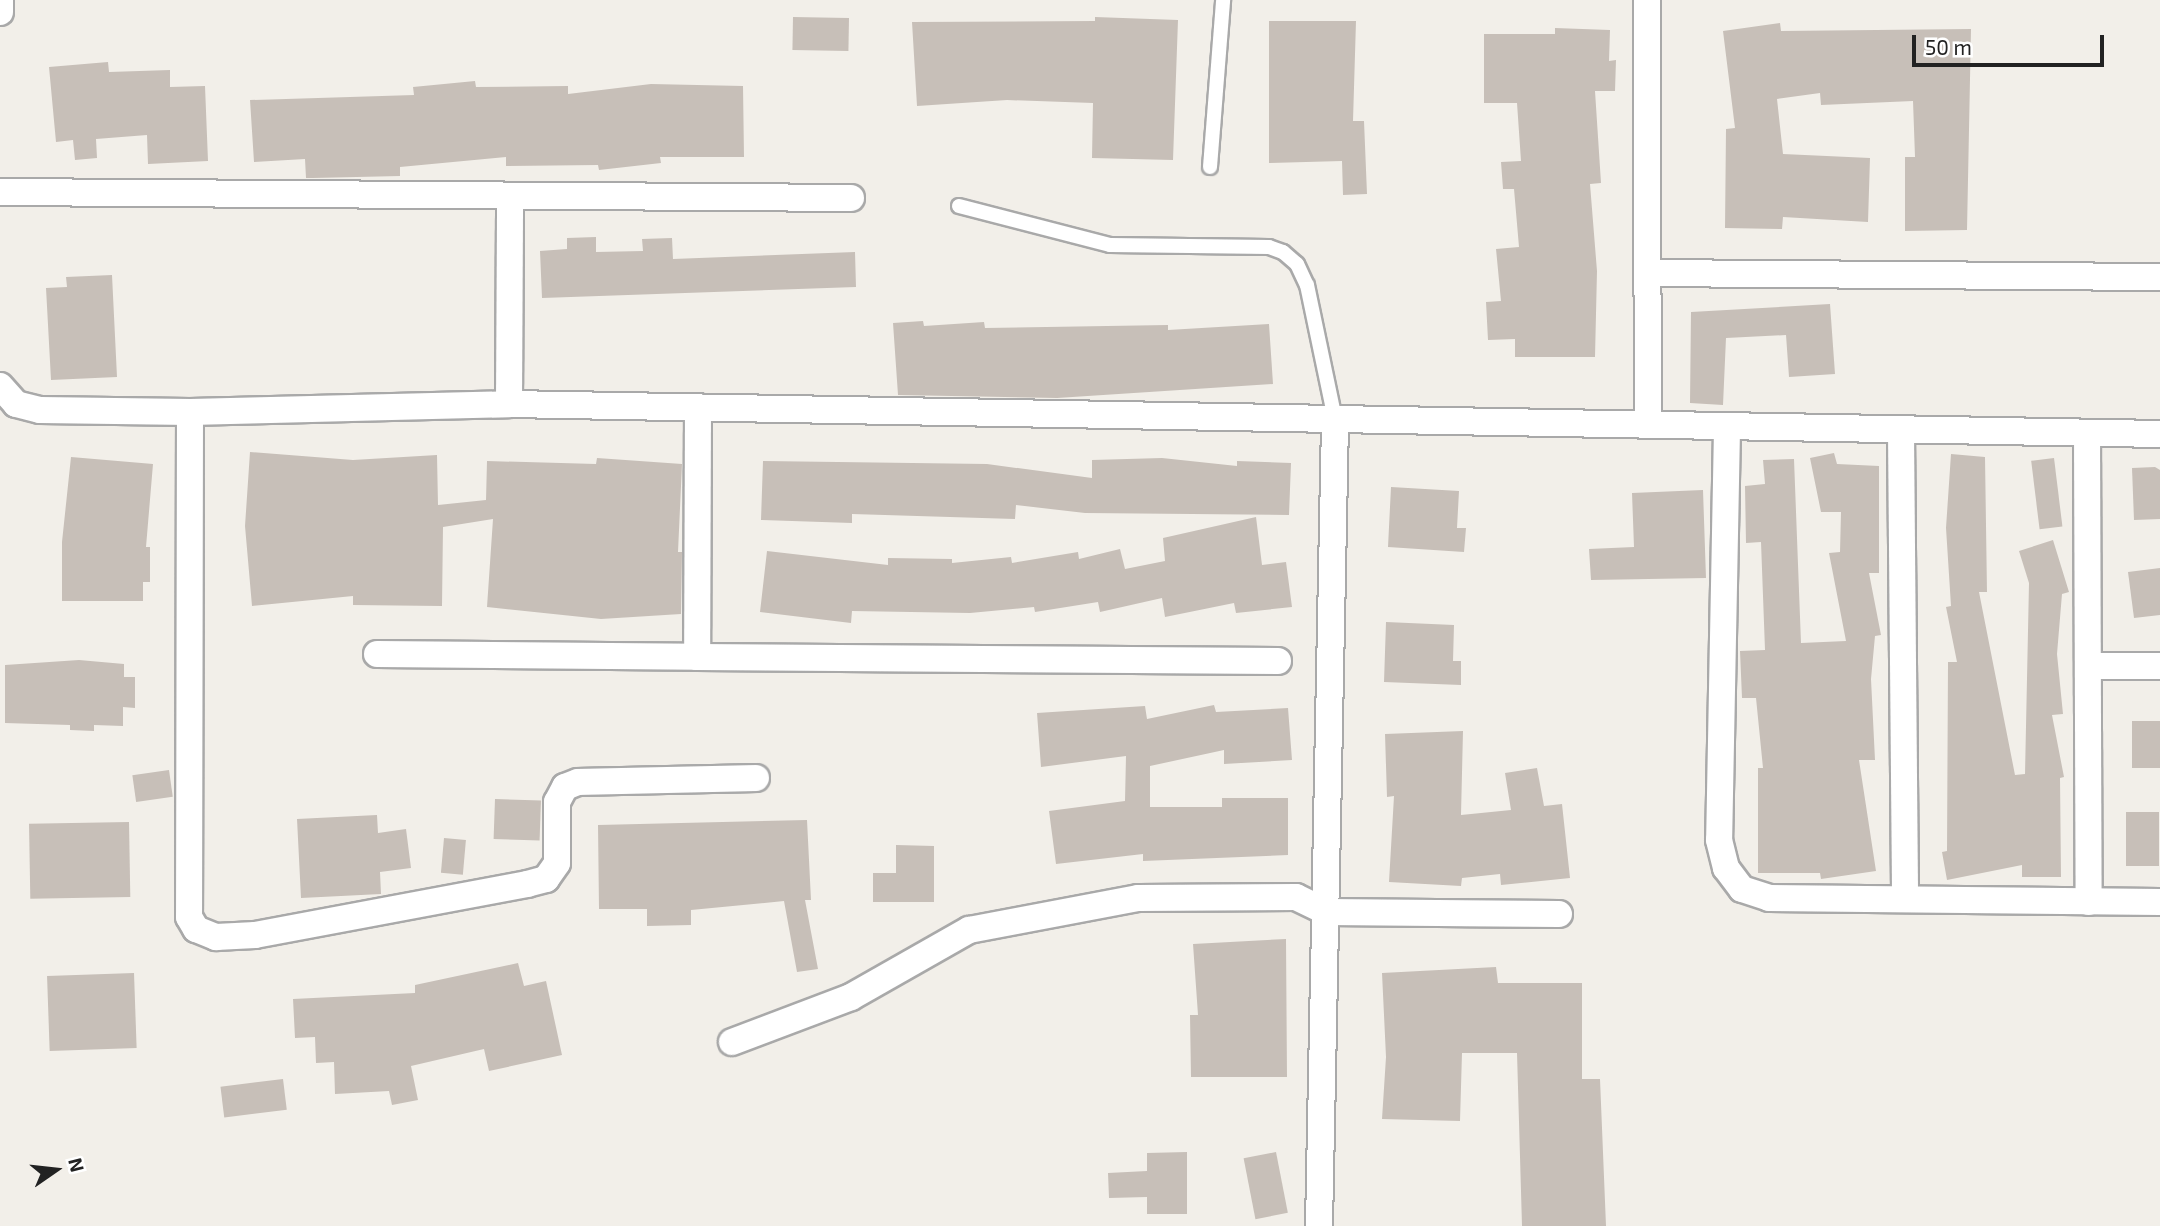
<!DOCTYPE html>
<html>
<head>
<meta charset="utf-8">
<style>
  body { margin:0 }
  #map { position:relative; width:2160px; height:1226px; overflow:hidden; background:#f2efe9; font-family:"Exo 2",sans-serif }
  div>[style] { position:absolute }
  .building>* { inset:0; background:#c7bfb8; transform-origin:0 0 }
  .roads { filter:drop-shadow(2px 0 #a9a9a9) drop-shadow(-2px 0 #a9a9a9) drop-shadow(0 2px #a9a9a9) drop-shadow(0 -2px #a9a9a9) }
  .lane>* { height:14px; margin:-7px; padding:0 7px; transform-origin:7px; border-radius:7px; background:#fff }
  .street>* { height:26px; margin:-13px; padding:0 13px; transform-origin:13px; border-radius:13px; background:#fff }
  span { translate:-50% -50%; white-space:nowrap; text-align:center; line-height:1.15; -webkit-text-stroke:6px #fff; paint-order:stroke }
  .north { position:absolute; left:21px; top:1135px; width:70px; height:70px; -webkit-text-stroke:5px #fff; paint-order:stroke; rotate:76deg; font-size:19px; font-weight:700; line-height:28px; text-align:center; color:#222 }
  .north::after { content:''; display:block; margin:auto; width:24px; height:32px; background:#222; clip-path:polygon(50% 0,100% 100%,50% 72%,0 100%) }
  .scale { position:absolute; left:1912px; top:35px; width:192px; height:32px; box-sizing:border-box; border:4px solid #222; border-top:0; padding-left:9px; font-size:21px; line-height:24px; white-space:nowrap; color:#222; -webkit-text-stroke:5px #fff; paint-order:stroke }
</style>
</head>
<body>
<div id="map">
  <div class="building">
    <div style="left:793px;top:17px;width:56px;height:33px;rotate:1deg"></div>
    <div style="clip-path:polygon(1095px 17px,1178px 20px,1173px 160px,1092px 158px,1093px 103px,1007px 100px,917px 106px,912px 22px,1095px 21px)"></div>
    <div style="clip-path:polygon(1269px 21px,1356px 21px,1353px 121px,1364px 121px,1367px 194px,1343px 195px,1342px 161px,1269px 163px)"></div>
    <div style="clip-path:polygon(1780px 23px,1781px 31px,1971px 29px,1967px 230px,1905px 231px,1905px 157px,1915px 157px,1913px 101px,1821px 105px,1820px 93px,1777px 99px,1783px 154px,1870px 158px,1868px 222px,1783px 217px,1782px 229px,1725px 228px,1726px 129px,1735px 128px,1723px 31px)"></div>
    <div style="clip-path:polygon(1555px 28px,1610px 30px,1609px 61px,1616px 60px,1615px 91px,1595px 91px,1601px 183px,1590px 184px,1597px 271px,1595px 357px,1515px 357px,1515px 339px,1488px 340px,1486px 302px,1501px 301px,1496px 249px,1519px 247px,1514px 189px,1503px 189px,1501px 162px,1521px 161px,1517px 103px,1484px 103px,1484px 34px,1555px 34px)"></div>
    <div style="clip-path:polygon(108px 62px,109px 72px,170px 70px,170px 87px,205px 86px,208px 161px,148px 164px,147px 135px,96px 139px,97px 158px,75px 160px,73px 140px,56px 142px,49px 67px)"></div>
    <div style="clip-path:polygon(475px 81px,476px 87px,568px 86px,568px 94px,651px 84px,743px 86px,744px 157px,660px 157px,661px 163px,599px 170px,598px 165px,506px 166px,506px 157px,400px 167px,400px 176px,313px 178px,306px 178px,305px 159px,254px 162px,250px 100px,414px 95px,413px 87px)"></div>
    <div style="clip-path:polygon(596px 237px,596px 252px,643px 251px,642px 239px,672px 238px,673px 259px,855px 252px,856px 287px,542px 298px,540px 251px,567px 249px,567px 238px)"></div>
    <div style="clip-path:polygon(112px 275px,117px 377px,51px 380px,46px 288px,67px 287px,66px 277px)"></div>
    <div style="clip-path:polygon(1830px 304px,1835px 374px,1789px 377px,1786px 335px,1726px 338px,1723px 405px,1690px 403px,1691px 312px)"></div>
    <div style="clip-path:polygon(923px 321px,924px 326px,984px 322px,985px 328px,1168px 325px,1168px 330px,1269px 324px,1273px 384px,1057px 398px,898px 395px,893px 323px)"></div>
    <div style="clip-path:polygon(250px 452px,353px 460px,437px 455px,438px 505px,486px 500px,487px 461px,596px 464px,597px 458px,682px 464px,678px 552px,682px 552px,681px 614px,601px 619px,487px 607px,493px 519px,443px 527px,442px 606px,353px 605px,353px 596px,252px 606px,245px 526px)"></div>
    <div style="clip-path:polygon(1834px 453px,1837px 464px,1879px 466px,1879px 573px,1869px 573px,1881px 635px,1875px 636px,1871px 679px,1875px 760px,1859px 760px,1876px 871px,1821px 879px,1820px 873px,1758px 873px,1758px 768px,1763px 768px,1756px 698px,1742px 698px,1740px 651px,1765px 650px,1761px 542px,1746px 543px,1745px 486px,1765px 484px,1763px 460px,1794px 459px,1801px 643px,1846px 641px,1829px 553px,1840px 552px,1841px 512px,1821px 512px,1810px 458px)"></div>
    <div style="clip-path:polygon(1951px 454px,1985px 457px,1987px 592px,1979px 592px,2015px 775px,2025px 774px,2029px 583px,2019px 551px,2053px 540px,2069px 592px,2062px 594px,2057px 654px,2063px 714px,2052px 715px,2064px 777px,2060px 778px,2061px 877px,2022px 877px,2022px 865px,1947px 880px,1942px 852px,1947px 851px,1948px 662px,1957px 662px,1946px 607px,1951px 606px,1946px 528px)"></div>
    <div style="clip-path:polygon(71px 457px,153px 464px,146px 547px,150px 547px,150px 582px,143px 582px,143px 601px,62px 601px,62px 542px)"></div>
    <div style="clip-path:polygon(1162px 458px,1237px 466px,1237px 461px,1291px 463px,1289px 515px,1085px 513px,1016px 505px,1015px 519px,852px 514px,852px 523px,761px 520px,763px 461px,987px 464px,1092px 478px,1092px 460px)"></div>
    <div style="left:2054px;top:458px;width:69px;height:23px;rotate:83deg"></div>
    <div style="clip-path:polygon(2155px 467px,2160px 470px,2160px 519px,2134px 520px,2132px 468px)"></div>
    <div style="clip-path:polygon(1391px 487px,1459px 491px,1457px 528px,1466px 528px,1464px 552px,1388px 547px)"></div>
    <div style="clip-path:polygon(1703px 490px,1706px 578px,1591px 580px,1589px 549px,1634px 547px,1632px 493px)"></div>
    <div style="clip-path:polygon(1256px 517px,1262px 565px,1286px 562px,1292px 607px,1236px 613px,1234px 603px,1165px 617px,1162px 598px,1100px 612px,1098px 602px,1035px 612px,1034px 607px,970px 613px,852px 611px,851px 623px,760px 612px,767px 551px,888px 565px,888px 558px,952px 559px,952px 563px,1011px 557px,1012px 563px,1078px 552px,1079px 559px,1120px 549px,1125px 569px,1165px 561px,1163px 538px)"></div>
    <div style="clip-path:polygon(2160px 568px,2160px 615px,2134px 618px,2128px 572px)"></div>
    <div style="clip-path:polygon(1386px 622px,1454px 625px,1453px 661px,1461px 661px,1461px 685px,1384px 682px)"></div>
    <div style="clip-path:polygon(79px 660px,124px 664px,124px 677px,135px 677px,135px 708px,123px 707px,123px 726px,94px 725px,94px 731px,70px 730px,70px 725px,5px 723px,5px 665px)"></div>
    <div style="clip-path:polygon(1214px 705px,1216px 712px,1288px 708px,1292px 760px,1224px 764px,1224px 750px,1150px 766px,1150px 807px,1222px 807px,1222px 798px,1288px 798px,1288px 855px,1143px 861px,1143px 854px,1056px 864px,1049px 811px,1125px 801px,1126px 756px,1041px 767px,1037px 713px,1145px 706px,1147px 719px)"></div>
    <div style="left:2132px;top:721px;width:28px;height:47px"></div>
    <div style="clip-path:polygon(1463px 731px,1461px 815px,1511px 810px,1505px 773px,1537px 768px,1544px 806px,1562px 804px,1570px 878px,1501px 885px,1500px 874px,1462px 878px,1461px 886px,1389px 882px,1394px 796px,1387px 797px,1385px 734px)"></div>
    <div style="left:169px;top:770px;width:27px;height:37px;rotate:82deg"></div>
    <div style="left:495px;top:799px;width:46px;height:40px;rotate:2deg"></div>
    <div style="left:2126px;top:812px;width:33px;height:54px"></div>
    <div style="clip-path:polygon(377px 815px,378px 833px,406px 829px,411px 868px,380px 872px,381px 894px,301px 898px,297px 819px)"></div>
    <div style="clip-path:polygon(807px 820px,811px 900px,805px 900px,818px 969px,797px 972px,784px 901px,691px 910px,691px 925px,647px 926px,647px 909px,599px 909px,598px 825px)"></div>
    <div style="left:129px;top:822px;width:75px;height:100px;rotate:89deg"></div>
    <div style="left:444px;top:838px;width:22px;height:35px;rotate:5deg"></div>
    <div style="clip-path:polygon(896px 845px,934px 846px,934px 902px,873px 902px,873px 873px,896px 873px)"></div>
    <div style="clip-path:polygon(1286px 939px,1287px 1077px,1191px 1077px,1190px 1015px,1198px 1015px,1193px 944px)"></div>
    <div style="clip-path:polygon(518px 963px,524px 986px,546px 981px,562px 1055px,489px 1071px,484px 1049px,411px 1066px,418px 1100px,392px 1105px,389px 1091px,335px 1094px,334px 1062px,316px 1063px,315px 1037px,295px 1038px,293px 999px,415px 993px,415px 985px)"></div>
    <div style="clip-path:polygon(1496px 967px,1498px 983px,1582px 983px,1582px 1079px,1600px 1079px,1606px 1226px,1522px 1226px,1517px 1053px,1462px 1053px,1460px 1121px,1382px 1119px,1386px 1057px,1382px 973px)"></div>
    <div style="left:134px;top:973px;width:75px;height:87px;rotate:88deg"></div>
    <div style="left:283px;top:1079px;width:31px;height:63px;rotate:83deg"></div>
    <div style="clip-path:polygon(1187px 1152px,1187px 1214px,1147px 1214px,1147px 1197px,1109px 1198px,1108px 1173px,1147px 1171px,1147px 1153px)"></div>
    <div style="left:1276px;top:1152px;width:62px;height:33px;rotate:79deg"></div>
  </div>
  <div class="roads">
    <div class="lane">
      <div style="left:1210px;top:167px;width:168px;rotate:-85.5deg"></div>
      <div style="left:959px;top:206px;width:156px;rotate:14.5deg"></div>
      <div style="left:1110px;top:245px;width:159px;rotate:0.7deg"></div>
      <div style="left:1269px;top:247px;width:15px;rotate:20deg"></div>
      <div style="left:1283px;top:252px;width:18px;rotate:41deg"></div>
      <div style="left:1297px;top:264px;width:23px;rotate:65deg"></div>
      <div style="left:1307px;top:285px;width:137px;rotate:78.2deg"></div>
    </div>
    <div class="street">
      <div style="left:1647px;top:0;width:425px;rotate:89.9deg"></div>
      <div style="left:0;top:12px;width:12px;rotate:-90deg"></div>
      <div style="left:0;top:192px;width:851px;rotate:0.4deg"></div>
      <div style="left:1647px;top:273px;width:513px;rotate:0.45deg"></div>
      <div style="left:0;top:386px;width:24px;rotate:48deg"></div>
      <div style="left:16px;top:404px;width:25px;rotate:14deg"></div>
      <div style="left:40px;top:410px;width:150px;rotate:0.8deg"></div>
      <div style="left:190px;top:412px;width:319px;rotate:-1.4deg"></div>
      <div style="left:509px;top:404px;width:1651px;rotate:1.04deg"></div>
      <div style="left:509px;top:404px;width:208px;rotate:-89.7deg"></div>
      <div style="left:698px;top:407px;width:250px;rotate:90.2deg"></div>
      <div style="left:697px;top:657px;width:581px;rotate:0.39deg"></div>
      <div style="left:190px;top:412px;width:505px;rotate:90.11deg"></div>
      <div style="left:189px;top:917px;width:14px;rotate:60deg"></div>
      <div style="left:196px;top:929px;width:22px;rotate:22deg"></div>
      <div style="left:216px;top:937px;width:39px;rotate:-3deg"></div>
      <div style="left:255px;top:935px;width:277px;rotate:-10.6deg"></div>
      <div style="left:527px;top:884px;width:20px;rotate:-15deg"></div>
      <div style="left:546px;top:879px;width:19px;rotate:-55deg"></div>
      <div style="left:557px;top:863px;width:61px;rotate:-90deg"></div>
      <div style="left:557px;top:802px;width:17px;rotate:-62deg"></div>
      <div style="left:565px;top:787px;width:14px;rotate:-21deg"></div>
      <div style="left:578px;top:782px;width:178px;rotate:-1.3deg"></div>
      <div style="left:1727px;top:429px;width:411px;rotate:91.1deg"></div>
      <div style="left:1719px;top:840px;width:29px;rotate:76deg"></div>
      <div style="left:1726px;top:868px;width:26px;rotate:53deg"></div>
      <div style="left:1742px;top:889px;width:28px;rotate:18deg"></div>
      <div style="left:1769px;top:898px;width:391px;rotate:0.6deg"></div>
      <div style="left:1901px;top:432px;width:467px;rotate:89.5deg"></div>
      <div style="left:2087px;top:435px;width:467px;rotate:89.8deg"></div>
      <div style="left:377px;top:654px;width:320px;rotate:0.5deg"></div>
      <div style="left:2091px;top:666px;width:69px"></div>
      <div style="left:732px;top:1042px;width:127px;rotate:-20.7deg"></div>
      <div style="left:851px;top:997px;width:136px;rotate:-29.6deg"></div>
      <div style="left:969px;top:930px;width:172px;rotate:-10.7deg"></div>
      <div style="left:1138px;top:898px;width:158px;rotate:-0.4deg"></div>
      <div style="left:1296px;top:897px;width:34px;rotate:26deg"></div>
      <div style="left:1327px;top:912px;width:232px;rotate:0.5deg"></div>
      <div style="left:1319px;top:1226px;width:807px;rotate:-88.86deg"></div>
    </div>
  </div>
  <div class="north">N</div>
  <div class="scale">50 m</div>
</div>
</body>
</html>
